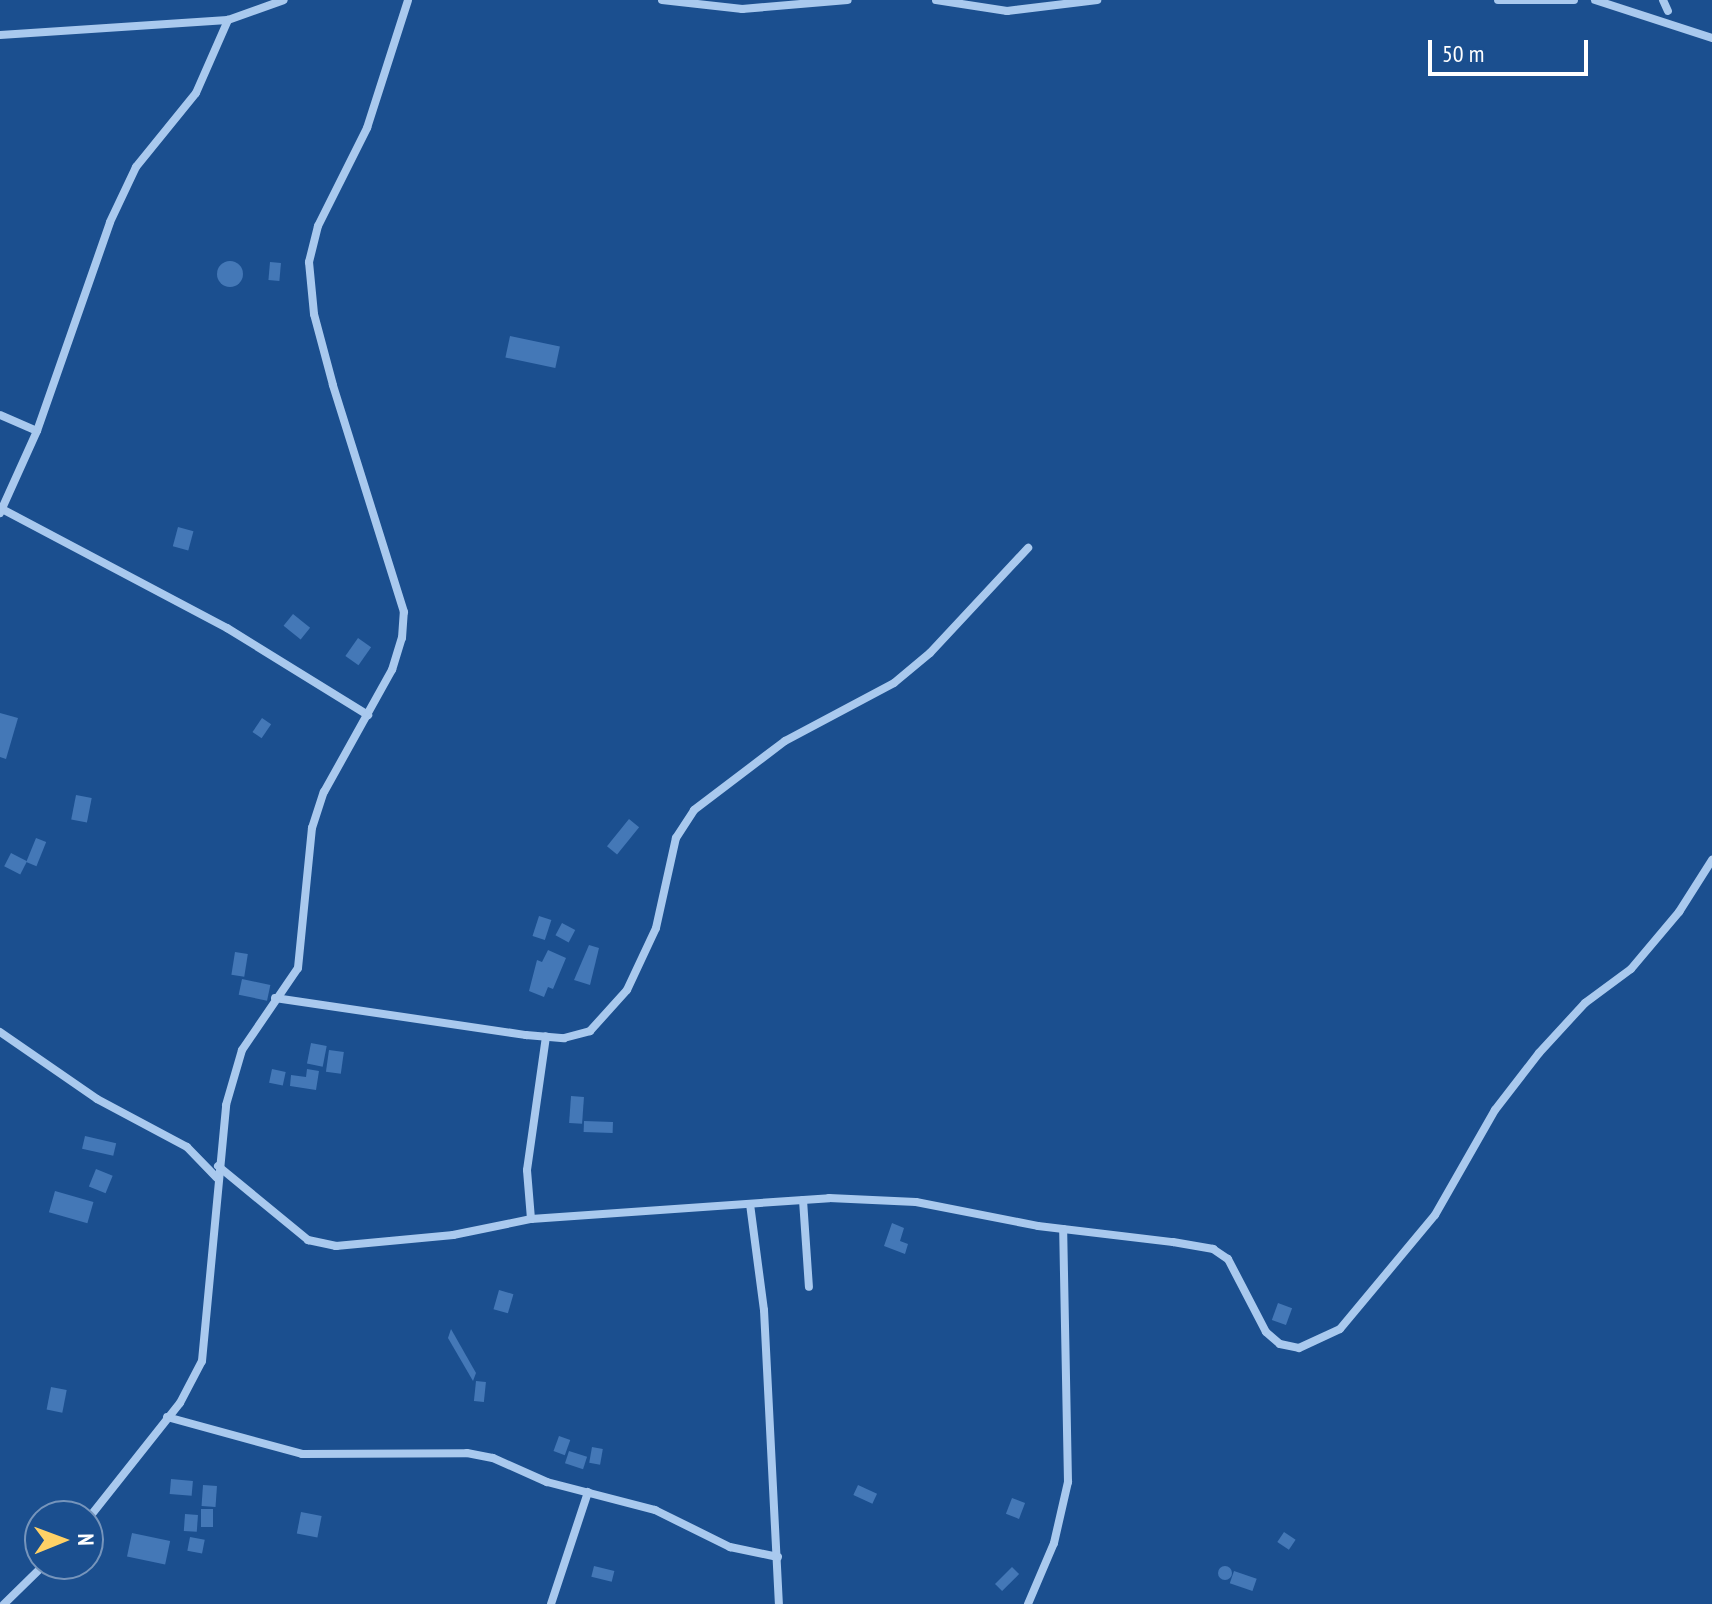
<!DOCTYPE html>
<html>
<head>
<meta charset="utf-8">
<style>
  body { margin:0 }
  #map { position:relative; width:1712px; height:1604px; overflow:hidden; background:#1b4f8f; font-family:"PT Sans Narrow",sans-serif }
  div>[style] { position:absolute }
  .building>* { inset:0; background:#4478b7; transform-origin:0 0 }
  .round { border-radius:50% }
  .street>* { height:8px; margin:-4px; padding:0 4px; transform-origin:4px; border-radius:4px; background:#a9c9ee }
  span { translate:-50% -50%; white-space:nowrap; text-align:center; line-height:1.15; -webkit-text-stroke:7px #1b4f8f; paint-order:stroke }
  .north { position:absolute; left:24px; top:1500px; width:80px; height:80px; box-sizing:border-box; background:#1b4f8f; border:2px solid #7695bc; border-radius:50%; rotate:89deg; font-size:22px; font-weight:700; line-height:32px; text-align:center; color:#fff }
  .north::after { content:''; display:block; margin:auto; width:28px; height:36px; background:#ffd166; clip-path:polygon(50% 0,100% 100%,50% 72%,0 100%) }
  .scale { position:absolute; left:1428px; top:40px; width:160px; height:36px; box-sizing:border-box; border:4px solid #fff; border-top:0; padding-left:10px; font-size:24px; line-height:28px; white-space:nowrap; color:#fff; -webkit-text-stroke:6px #1b4f8f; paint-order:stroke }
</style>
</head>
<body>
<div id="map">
  <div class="building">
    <div class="round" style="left:217px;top:261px;width:26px;height:26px"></div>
    <div style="left:270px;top:262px;width:11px;height:18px;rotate:5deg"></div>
    <div style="left:510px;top:336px;width:51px;height:22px;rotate:12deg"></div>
    <div style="left:178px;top:527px;width:16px;height:20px;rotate:15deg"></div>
    <div style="left:293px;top:614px;width:22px;height:15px;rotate:39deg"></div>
    <div style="left:358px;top:638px;width:16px;height:22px;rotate:35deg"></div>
    <div style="clip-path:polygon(0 713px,18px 718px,6px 759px,0 757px)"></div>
    <div style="left:262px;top:718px;width:11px;height:17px;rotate:34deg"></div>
    <div style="left:76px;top:795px;width:16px;height:25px;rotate:11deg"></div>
    <div style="left:629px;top:819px;width:13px;height:35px;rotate:39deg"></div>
    <div style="left:36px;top:838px;width:11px;height:26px;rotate:22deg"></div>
    <div style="left:11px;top:853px;width:18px;height:15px;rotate:27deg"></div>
    <div style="left:539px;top:916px;width:13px;height:21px;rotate:18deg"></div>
    <div style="left:562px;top:923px;width:15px;height:14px;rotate:28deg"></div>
    <div style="clip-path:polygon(589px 945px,599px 948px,590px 985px,574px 980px)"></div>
    <div style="clip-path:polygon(548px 950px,566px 958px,553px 989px,548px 987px,544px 997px,529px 991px,537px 960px,542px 962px)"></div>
    <div style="left:235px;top:952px;width:13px;height:23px;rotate:9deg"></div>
    <div style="left:242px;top:979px;width:29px;height:16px;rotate:12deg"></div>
    <div style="left:311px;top:1043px;width:16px;height:21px;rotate:11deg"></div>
    <div style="left:329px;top:1050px;width:15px;height:22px;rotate:8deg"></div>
    <div style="left:272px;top:1069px;width:14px;height:14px;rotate:12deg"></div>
    <div style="clip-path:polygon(307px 1069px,319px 1071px,316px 1090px,290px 1086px,291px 1075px,306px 1077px)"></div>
    <div style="left:571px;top:1096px;width:13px;height:27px;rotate:4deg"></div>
    <div style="left:584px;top:1121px;width:29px;height:11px;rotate:2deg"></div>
    <div style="left:85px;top:1136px;width:32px;height:13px;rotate:13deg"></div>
    <div style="left:96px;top:1169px;width:18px;height:19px;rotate:22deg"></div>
    <div style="left:55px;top:1191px;width:40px;height:22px;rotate:16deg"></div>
    <div style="clip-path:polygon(892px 1223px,904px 1228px,900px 1241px,908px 1244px,905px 1254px,884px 1246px)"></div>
    <div style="left:499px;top:1290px;width:15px;height:20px;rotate:16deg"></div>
    <div style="left:1278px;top:1303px;width:15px;height:18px;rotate:20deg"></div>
    <div style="clip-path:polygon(451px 1329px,476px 1373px,473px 1381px,448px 1338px)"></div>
    <div style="left:476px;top:1381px;width:10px;height:20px;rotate:6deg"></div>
    <div style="left:51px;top:1387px;width:16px;height:23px;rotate:11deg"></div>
    <div style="left:559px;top:1436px;width:12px;height:16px;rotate:20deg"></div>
    <div style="left:592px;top:1447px;width:11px;height:16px;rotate:10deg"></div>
    <div style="left:569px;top:1451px;width:19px;height:13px;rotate:18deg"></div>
    <div style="left:171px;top:1479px;width:22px;height:15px;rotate:5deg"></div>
    <div style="left:203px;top:1485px;width:14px;height:21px;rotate:4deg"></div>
    <div style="left:858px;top:1485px;width:21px;height:11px;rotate:25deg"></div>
    <div style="left:1012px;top:1498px;width:14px;height:17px;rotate:21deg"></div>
    <div style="left:201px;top:1509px;width:12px;height:18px"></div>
    <div style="left:301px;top:1512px;width:21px;height:22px;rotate:11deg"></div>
    <div style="left:185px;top:1514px;width:13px;height:17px;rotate:4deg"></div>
    <div style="left:1284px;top:1532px;width:14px;height:12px;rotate:34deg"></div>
    <div style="left:132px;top:1533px;width:39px;height:24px;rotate:12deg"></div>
    <div style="left:190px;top:1537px;width:15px;height:14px;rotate:11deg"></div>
    <div class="round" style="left:1218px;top:1566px;width:14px;height:14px"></div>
    <div style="left:594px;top:1566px;width:21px;height:11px;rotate:14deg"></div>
    <div style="left:1012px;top:1567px;width:10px;height:24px;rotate:45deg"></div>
    <div style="left:1234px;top:1571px;width:24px;height:13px;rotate:19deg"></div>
  </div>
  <div class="street">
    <div style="left:662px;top:0;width:81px;rotate:6.4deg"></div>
    <div style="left:742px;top:9px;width:106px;rotate:-4.9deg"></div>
    <div style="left:936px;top:0;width:72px;rotate:8.8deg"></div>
    <div style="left:1007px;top:11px;width:91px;rotate:-7deg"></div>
    <div style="left:1498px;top:0;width:76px"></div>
    <div style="left:1595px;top:0;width:123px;rotate:18deg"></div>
    <div style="left:1663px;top:0;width:12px;rotate:66deg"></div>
    <div style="left:0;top:35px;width:228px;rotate:-3.8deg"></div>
    <div style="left:228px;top:20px;width:59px;rotate:-19.7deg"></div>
    <div style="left:0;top:415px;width:40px;rotate:23.4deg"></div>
    <div style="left:2px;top:509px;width:255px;rotate:27.9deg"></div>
    <div style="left:227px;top:628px;width:166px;rotate:31.7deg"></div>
    <div style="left:0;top:513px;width:90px;rotate:-65.7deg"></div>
    <div style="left:37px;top:431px;width:221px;rotate:-70.7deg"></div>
    <div style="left:110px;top:222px;width:61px;rotate:-64.7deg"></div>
    <div style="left:136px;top:167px;width:95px;rotate:-51deg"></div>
    <div style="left:196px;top:93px;width:80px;rotate:-66.3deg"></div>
    <div style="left:275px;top:998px;width:254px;rotate:8.4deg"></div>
    <div style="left:526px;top:1035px;width:38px;rotate:5deg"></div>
    <div style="left:564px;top:1038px;width:27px;rotate:-15deg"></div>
    <div style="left:590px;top:1031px;width:55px;rotate:-47.9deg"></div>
    <div style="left:627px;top:990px;width:68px;rotate:-64.9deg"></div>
    <div style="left:656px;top:928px;width:92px;rotate:-77.5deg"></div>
    <div style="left:676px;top:838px;width:33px;rotate:-57deg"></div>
    <div style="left:694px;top:810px;width:114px;rotate:-37.2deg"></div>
    <div style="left:785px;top:741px;width:123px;rotate:-28deg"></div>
    <div style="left:894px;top:683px;width:47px;rotate:-39.8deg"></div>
    <div style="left:930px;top:653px;width:144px;rotate:-47deg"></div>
    <div style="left:0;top:1032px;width:118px;rotate:34.6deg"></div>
    <div style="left:97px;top:1099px;width:102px;rotate:28.1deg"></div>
    <div style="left:187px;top:1147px;width:43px;rotate:45.9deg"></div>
    <div style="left:218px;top:1166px;width:117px;rotate:39.4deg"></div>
    <div style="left:308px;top:1240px;width:29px;rotate:12deg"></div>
    <div style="left:336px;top:1246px;width:118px;rotate:-5.4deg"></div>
    <div style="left:453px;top:1235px;width:80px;rotate:-11.6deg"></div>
    <div style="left:531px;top:1219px;width:299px;rotate:-4deg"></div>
    <div style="left:829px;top:1198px;width:87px;rotate:2.6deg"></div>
    <div style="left:916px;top:1202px;width:124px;rotate:11.1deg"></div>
    <div style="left:1038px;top:1226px;width:136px;rotate:6.8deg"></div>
    <div style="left:1173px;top:1242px;width:41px;rotate:9.9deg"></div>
    <div style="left:1213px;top:1249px;width:18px;rotate:34deg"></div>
    <div style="left:1228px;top:1259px;width:82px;rotate:62.5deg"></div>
    <div style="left:1266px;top:1332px;width:18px;rotate:41deg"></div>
    <div style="left:1280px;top:1344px;width:19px;rotate:12deg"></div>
    <div style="left:1299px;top:1348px;width:45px;rotate:-24.9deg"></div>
    <div style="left:1340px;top:1329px;width:148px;rotate:-50.2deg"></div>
    <div style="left:1435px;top:1215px;width:121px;rotate:-60.3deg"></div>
    <div style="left:1495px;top:1110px;width:72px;rotate:-52.3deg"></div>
    <div style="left:1539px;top:1053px;width:68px;rotate:-47.4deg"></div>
    <div style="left:1585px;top:1003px;width:57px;rotate:-36.5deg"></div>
    <div style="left:1631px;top:969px;width:75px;rotate:-49.9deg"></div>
    <div style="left:1679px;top:912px;width:62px;rotate:-57.6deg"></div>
    <div style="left:803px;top:1200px;width:87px;rotate:86.1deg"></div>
    <div style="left:750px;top:1204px;width:107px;rotate:82.5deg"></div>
    <div style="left:764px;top:1310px;width:294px;rotate:87.1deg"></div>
    <div style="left:531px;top:1219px;width:49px;rotate:-94.7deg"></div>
    <div style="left:527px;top:1170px;width:135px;rotate:-81.9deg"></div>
    <div style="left:167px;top:1417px;width:140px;rotate:15.3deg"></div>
    <div style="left:302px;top:1454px;width:165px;rotate:-0.3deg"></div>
    <div style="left:467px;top:1453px;width:26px;rotate:11deg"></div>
    <div style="left:493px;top:1458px;width:59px;rotate:24deg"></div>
    <div style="left:547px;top:1482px;width:112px;rotate:14.5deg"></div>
    <div style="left:655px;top:1510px;width:84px;rotate:26.3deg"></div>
    <div style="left:730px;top:1547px;width:49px;rotate:11.8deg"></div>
    <div style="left:88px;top:1519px;width:148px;rotate:-51.6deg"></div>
    <div style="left:180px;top:1403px;width:47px;rotate:-62.4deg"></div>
    <div style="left:202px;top:1361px;width:257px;rotate:-84.6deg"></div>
    <div style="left:226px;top:1105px;width:57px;rotate:-73.8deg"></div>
    <div style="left:242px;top:1050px;width:99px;rotate:-55.7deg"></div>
    <div style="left:298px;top:968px;width:141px;rotate:-84.3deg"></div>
    <div style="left:312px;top:828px;width:38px;rotate:-72deg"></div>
    <div style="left:324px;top:792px;width:140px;rotate:-60.9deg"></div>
    <div style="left:392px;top:670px;width:34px;rotate:-73deg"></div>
    <div style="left:402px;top:638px;width:26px;rotate:-86deg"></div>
    <div style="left:404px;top:612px;width:238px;rotate:-107.4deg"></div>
    <div style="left:333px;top:385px;width:73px;rotate:-105deg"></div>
    <div style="left:314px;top:314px;width:52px;rotate:-95.5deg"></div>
    <div style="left:309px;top:262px;width:37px;rotate:-76deg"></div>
    <div style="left:318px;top:226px;width:110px;rotate:-63.4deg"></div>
    <div style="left:367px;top:128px;width:134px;rotate:-72.2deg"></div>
    <div style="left:4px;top:1604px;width:57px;rotate:-44.3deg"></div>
    <div style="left:551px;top:1604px;width:118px;rotate:-71.7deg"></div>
    <div style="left:1028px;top:1604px;width:66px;rotate:-66.9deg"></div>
    <div style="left:1054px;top:1543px;width:63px;rotate:-77.1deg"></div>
    <div style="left:1068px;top:1482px;width:253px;rotate:-91.1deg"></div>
  </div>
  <div class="north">N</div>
  <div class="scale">50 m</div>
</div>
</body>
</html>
